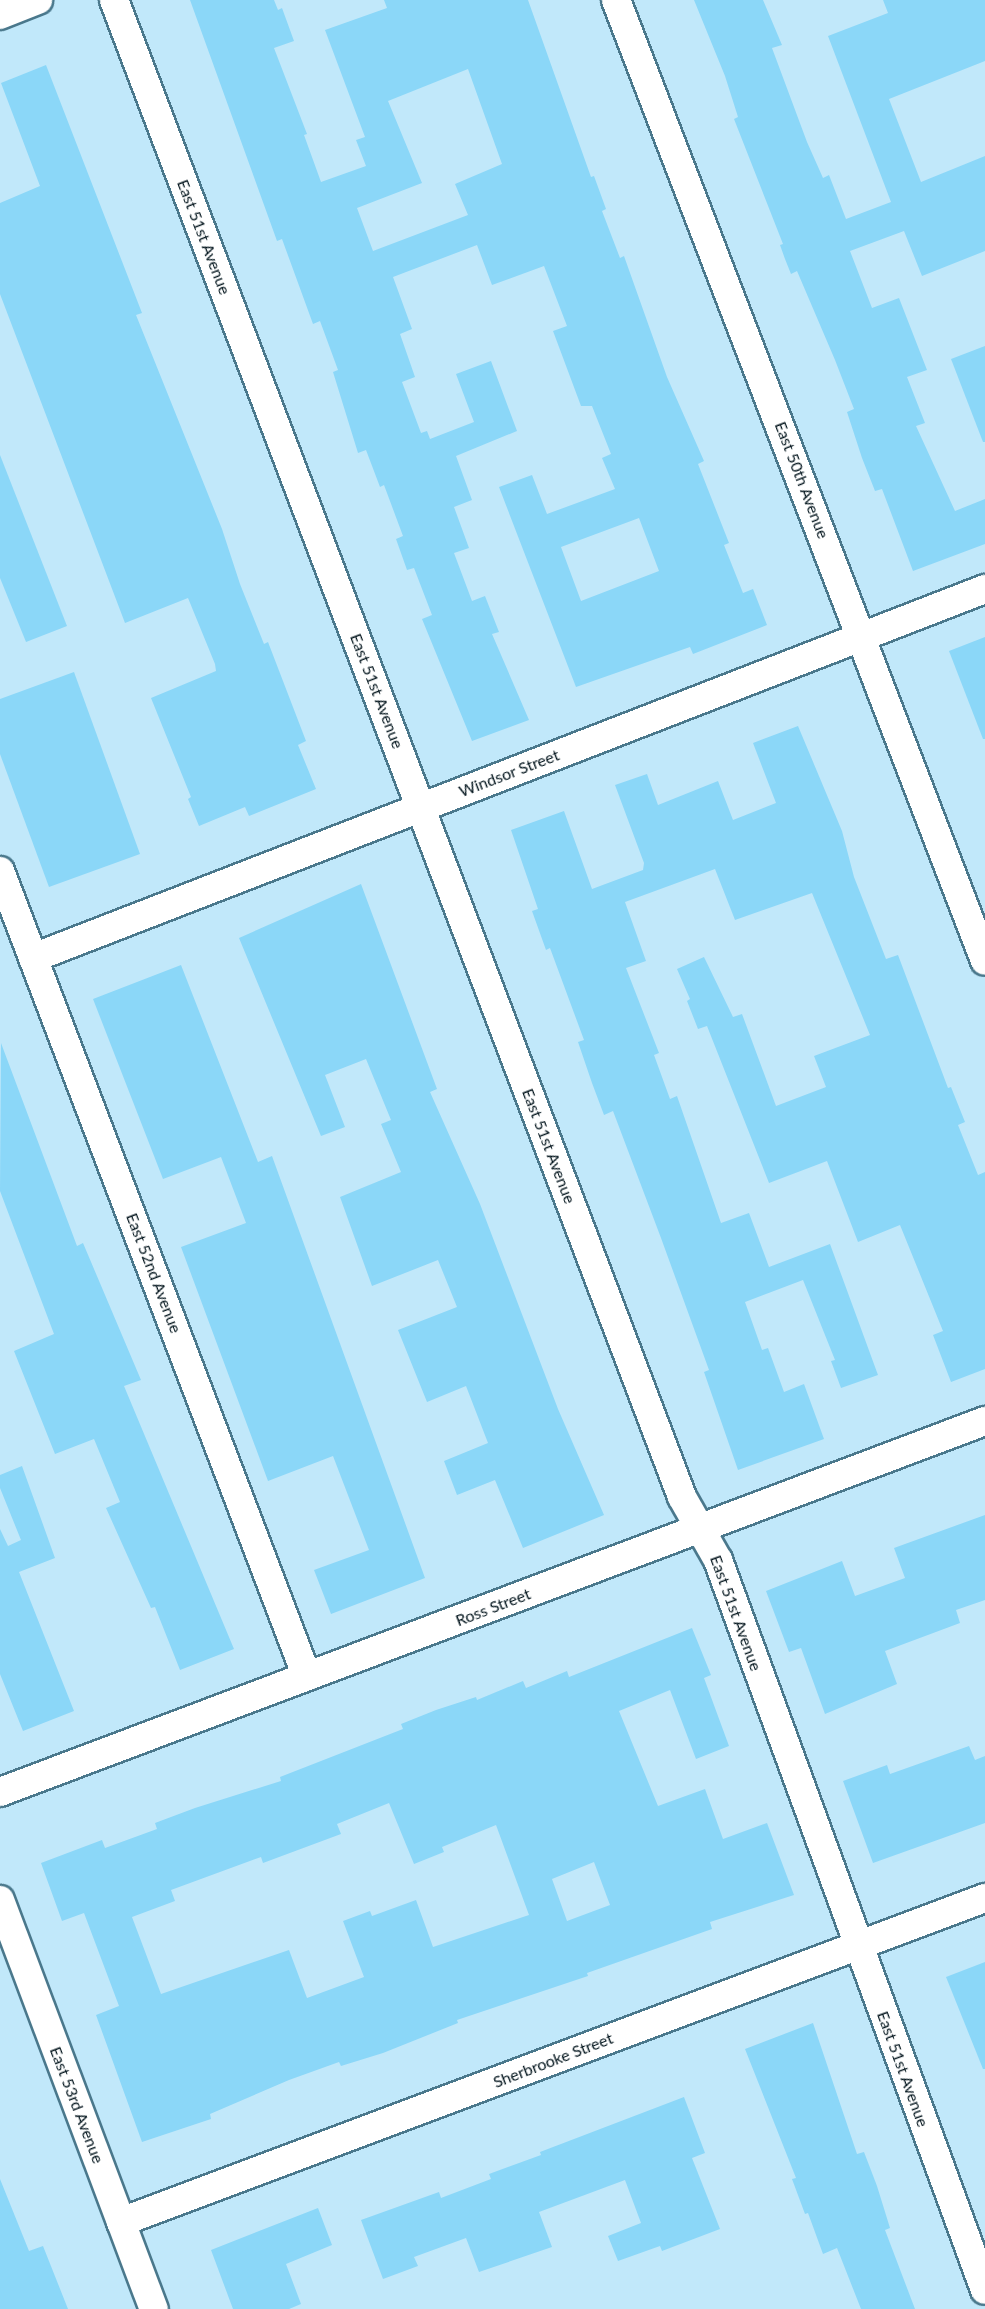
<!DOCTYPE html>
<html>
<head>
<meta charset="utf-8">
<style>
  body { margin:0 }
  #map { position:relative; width:985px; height:2309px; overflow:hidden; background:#c1e8fa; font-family:Lato,sans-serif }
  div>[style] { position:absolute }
  .building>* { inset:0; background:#8bd7f8 }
  .roads { filter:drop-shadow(2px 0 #4a788c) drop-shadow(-2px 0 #4a788c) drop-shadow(0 2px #4a788c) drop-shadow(0 -2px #4a788c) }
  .minor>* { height:28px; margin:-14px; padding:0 14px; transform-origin:14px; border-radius:14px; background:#fff }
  span { translate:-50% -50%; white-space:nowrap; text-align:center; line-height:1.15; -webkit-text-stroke:4.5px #fff; paint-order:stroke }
  .street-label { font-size:16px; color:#04161e }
</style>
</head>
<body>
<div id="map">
  <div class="building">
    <div style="clip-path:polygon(evenodd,190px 0,274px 0,278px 10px,282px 8px,294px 41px,274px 48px,307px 134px,304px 135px,321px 182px,366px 166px,356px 140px,365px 137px,325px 30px,387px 8px,384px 0,528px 0,591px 177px,594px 176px,606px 209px,602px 211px,620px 258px,624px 256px,667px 377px,704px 461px,698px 464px,729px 543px,724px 545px,743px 593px,753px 589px,767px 625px,693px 654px,690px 647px,576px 687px,499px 487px,532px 475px,547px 514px,615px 489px,602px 458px,611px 454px,592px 406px,581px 406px,553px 331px,567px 326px,544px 266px,492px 285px,477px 245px,393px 277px,412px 329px,400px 334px,415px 377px,402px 382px,421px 433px,427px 431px,430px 439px,474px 422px,456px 374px,491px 361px,517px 431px,456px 456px,472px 500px,454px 507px,469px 548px,454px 553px,472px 601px,485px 596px,499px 632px,492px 634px,529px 720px,472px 741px,422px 619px,432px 615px,414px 568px,407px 570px,396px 539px,403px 536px,384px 485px,380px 487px,366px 450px,358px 453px,333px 372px,338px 370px,320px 321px,313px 324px,282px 239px,277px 241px,190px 0,468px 69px,502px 164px,455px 184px,468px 215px,373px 251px,357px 208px,422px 183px,388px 101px,468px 69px,190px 0,639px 518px,659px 571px,581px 601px,561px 547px,639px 518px)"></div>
    <div style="clip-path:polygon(694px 0,763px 0,782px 45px,772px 48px,807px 142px,823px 178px,829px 175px,846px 219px,891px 202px,828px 36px,888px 13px,883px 0,985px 0,985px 61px,889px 99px,921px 182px,985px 156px,985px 251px,922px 276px,904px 231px,850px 251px,872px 308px,899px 298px,927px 370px,907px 377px,925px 423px,916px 426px,955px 511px,985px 499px,985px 544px,913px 571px,882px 489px,875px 491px,862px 458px,847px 412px,854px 409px,835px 360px,797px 271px,791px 274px,785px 259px,780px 245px,783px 244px,734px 119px,738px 117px,725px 76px)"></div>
    <div style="clip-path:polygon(46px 65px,142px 313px,136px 315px,222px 529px,240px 584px,264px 644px,268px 642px,306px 741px,298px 745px,316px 789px,249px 816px,245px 807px,199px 826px,188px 799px,191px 797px,151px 698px,216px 671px,215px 664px,188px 598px,125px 623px,0 294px,0 203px,40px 186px,1px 83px)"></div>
    <div style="clip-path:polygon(985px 346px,985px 442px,983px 442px,951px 359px)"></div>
    <div style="clip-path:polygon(0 455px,67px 626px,26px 642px,0 578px)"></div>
    <div style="clip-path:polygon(985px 637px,985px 739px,983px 739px,949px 651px)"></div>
    <div style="clip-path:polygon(74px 672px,140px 854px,49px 887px,0 754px,0 699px)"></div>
    <div style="clip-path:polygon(798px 726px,842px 831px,854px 877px,886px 959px,898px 955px,948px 1088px,951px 1087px,965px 1122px,958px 1125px,978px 1175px,985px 1172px,985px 1369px,951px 1382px,933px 1335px,943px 1331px,900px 1225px,858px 1242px,827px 1161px,769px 1183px,707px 1026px,698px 1029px,687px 1001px,690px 999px,677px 969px,704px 957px,733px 1017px,742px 1014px,776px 1106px,826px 1087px,814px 1056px,870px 1035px,812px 893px,735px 920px,715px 869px,625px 902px,646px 961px,626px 968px,659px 1053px,654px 1055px,670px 1099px,677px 1096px,721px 1223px,749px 1213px,769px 1267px,830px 1244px,878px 1375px,841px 1388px,831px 1361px,835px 1360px,803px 1280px,745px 1302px,762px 1350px,768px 1348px,784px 1392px,804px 1384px,824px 1439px,738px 1470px,704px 1372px,709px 1370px,661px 1238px,613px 1111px,604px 1115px,592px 1083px,578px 1042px,584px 1040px,550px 948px,546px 950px,532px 911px,538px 909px,511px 830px,564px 811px,592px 889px,643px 870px,644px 863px,615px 785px,647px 774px,658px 805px,718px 781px,733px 820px,776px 803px,753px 743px)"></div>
    <div style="clip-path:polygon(361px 884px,437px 1089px,430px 1092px,480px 1204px,558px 1409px,604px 1515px,523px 1548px,495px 1480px,457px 1495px,444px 1461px,488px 1443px,466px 1386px,427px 1402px,398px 1330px,457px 1307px,438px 1260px,372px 1286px,340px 1197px,401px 1172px,381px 1124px,391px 1120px,366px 1059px,325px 1075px,345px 1127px,321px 1136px,239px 938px)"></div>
    <div style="clip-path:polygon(181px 965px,258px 1162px,272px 1156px,425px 1578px,331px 1614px,314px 1570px,369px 1550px,333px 1456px,268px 1481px,181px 1247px,246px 1223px,221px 1157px,163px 1179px,93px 999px)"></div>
    <div style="clip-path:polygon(1px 1043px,77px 1246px,83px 1243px,141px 1380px,124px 1386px,234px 1649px,180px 1670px,155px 1607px,151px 1608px,106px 1508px,120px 1502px,94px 1439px,55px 1454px,14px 1351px,54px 1334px,0 1191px)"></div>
    <div style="clip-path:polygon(22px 1466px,55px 1558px,19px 1572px,74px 1711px,23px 1731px,0 1674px,0 1529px,8px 1546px,21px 1540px,0 1488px,0 1475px)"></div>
    <div style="clip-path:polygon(985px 1515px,985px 1600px,956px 1610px,960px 1623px,885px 1651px,897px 1684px,825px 1714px,801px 1648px,789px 1652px,766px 1591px,842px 1561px,855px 1596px,905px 1578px,894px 1548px)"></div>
    <div style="clip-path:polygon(evenodd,692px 1628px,711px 1675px,704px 1678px,729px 1746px,696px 1759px,670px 1690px,619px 1711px,658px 1806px,705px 1789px,723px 1839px,767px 1823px,794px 1895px,710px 1922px,712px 1929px,587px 1973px,588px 1976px,457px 2020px,458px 2023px,383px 2053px,341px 2066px,339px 2062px,289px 2080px,210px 2114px,211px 2119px,142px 2142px,96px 2015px,119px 2006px,84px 1913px,62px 1921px,41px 1863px,102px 1840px,105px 1848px,157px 1829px,155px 1823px,195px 1808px,281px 1781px,280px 1777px,403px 1729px,401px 1724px,436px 1710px,476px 1697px,477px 1700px,523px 1681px,526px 1688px,567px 1671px,569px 1677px,692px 1628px,389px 1803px,414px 1864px,444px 1852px,442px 1847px,496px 1825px,529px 1915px,433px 1947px,416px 1900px,372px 1916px,370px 1911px,343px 1921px,364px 1977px,307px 1998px,289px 1950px,161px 1994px,132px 1917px,175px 1901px,171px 1890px,261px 1857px,263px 1863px,341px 1834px,337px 1824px,389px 1803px,692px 1628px,594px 1862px,610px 1905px,567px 1921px,552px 1879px,594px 1862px)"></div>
    <div style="clip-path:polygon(969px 1746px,975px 1760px,985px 1756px,985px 1823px,873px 1863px,843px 1781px,887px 1765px,890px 1774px)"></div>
    <div style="clip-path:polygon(985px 1962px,985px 2069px,983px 2069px,946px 1977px)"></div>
    <div style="clip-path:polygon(813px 2023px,857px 2154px,864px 2152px,877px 2186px,890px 2228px,885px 2230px,915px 2309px,861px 2309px,837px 2248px,823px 2254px,808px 2213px,805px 2214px,792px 2179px,796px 2178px,745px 2049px)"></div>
    <div style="clip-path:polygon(684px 2097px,705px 2153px,692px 2158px,720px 2229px,662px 2251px,660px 2246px,618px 2261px,608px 2236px,641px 2223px,625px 2180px,539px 2212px,552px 2247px,479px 2272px,466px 2238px,414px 2257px,418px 2266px,383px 2279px,361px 2220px,439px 2192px,441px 2198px,491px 2179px,489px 2174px,541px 2155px,540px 2152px)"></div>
    <div style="clip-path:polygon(0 2179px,29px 2251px,43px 2246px,68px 2309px,0 2309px)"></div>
    <div style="clip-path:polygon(318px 2208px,332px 2245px,286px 2264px,301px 2304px,289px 2309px,233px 2309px,211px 2250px)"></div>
  </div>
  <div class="roads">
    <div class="minor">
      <div style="left:114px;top:0;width:1601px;rotate:69.22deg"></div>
      <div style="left:682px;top:1497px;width:73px;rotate:60.3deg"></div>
      <div style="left:718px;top:1560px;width:777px;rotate:69.91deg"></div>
      <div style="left:616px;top:0;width:1029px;rotate:68.99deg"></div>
      <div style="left:0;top:15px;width:41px;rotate:-21.5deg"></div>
      <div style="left:0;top:871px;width:862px;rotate:69.15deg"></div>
      <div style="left:33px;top:958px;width:1021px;rotate:-21.19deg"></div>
      <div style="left:0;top:1792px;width:1053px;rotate:-20.64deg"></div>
      <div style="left:0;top:1900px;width:437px;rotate:69.4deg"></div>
      <div style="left:121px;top:2222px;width:923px;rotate:-20.56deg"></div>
    </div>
  </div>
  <div class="street-label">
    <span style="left:204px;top:237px;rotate:69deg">East 51st Avenue</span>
    <span style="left:802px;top:480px;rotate:69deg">East 50th Avenue</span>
    <span style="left:377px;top:691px;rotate:69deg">East 51st Avenue</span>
    <span style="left:509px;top:773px;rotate:-21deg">Windsor Street</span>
    <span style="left:549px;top:1146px;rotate:69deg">East 51st Avenue</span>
    <span style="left:154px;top:1273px;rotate:69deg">East 52nd Avenue</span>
    <span style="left:493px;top:1607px;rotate:-21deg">Ross Street</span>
    <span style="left:736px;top:1613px;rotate:70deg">East 51st Avenue</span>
    <span style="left:553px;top:2060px;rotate:-21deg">Sherbrooke Street</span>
    <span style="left:903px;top:2069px;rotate:70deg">East 51st Avenue</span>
    <span style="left:77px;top:2105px;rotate:69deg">East 53rd Avenue</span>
  </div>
</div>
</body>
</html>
